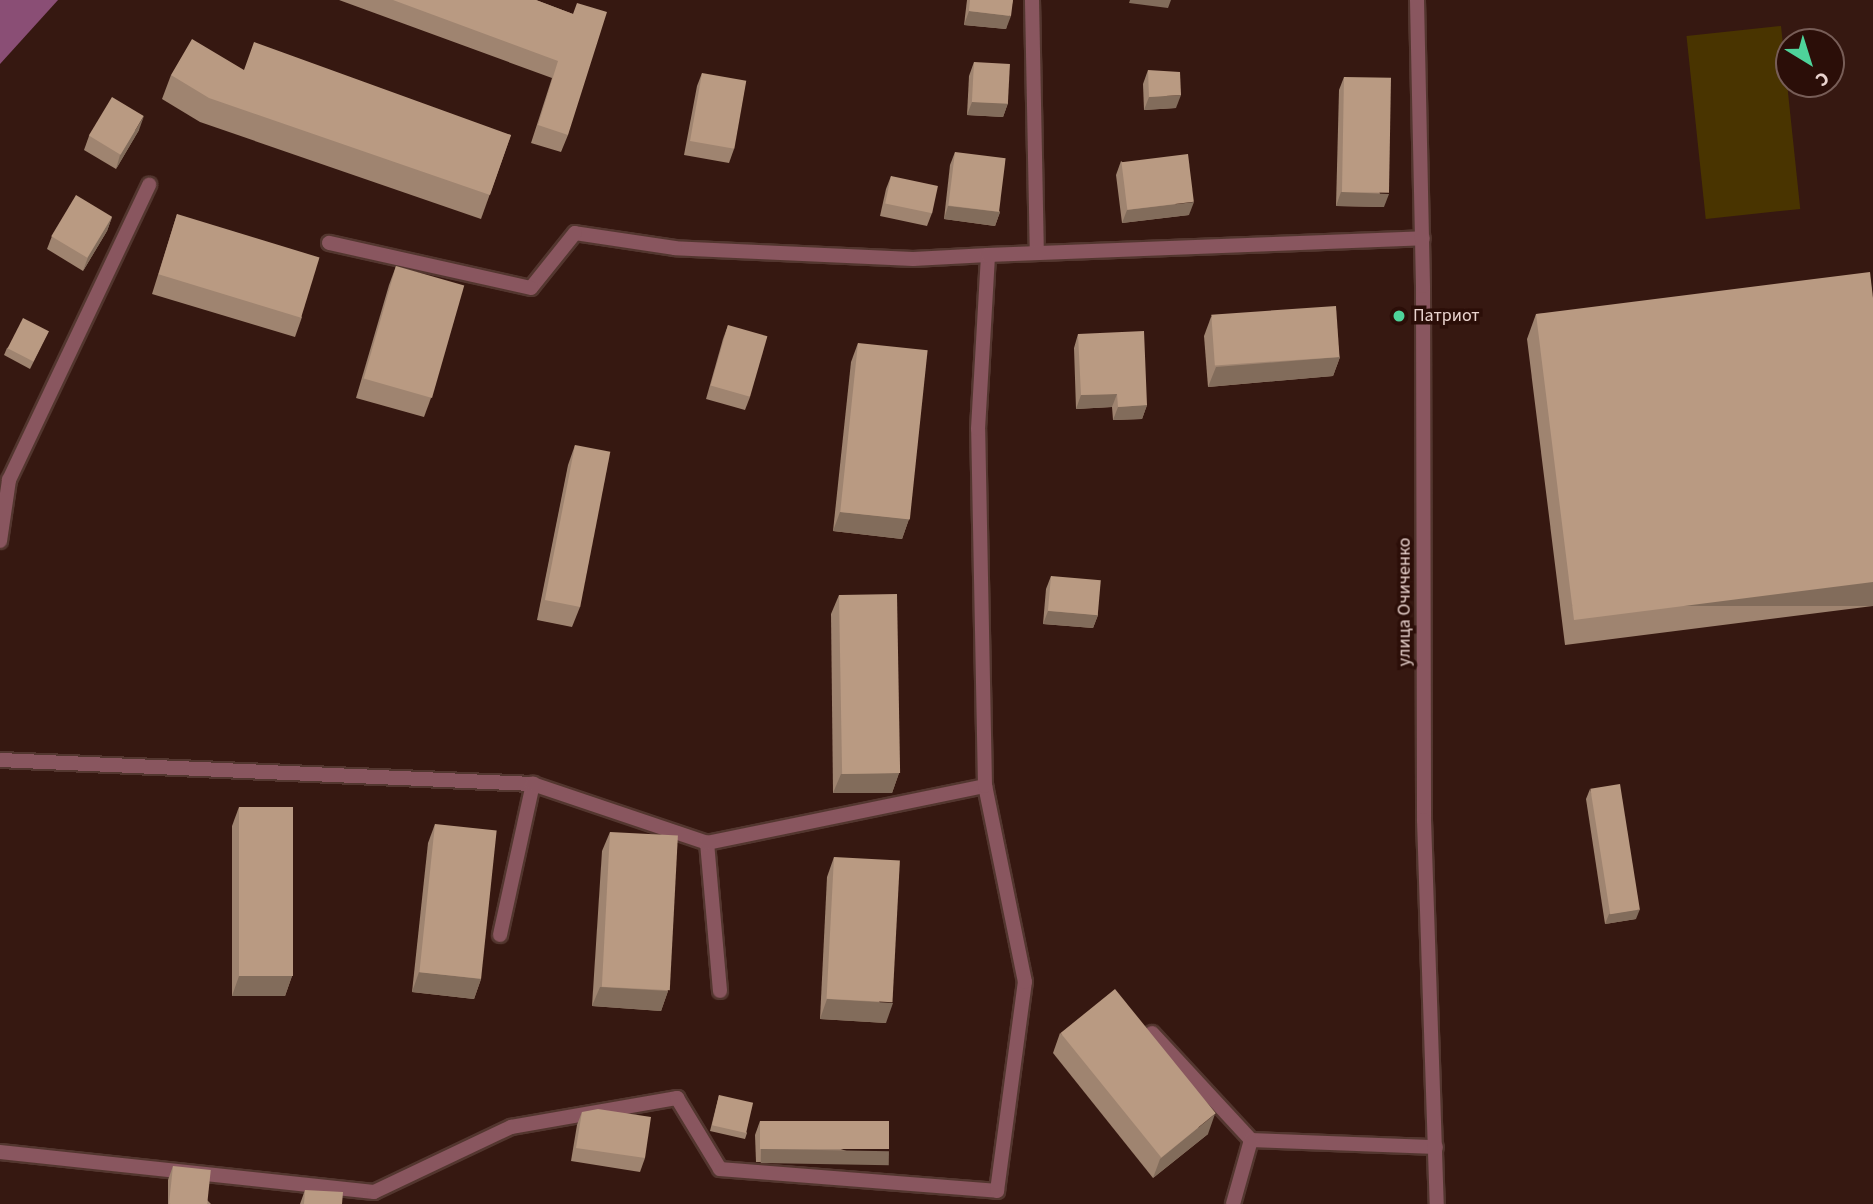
<!DOCTYPE html>
<html>
<head>
<meta charset="utf-8">
<style>
  body { margin:0 }
  #map { position:relative; width:1873px; height:1204px; overflow:hidden; background:#361811; font-family:"Source Sans 3",sans-serif }
  div>[style] { position:absolute }
  .green>* { inset:0; background:#493400; transform-origin:0 0 }
  .water>* { inset:0; background:#8a4e75 }
  .roads { filter:drop-shadow(2px 0 #53362f) drop-shadow(-2px 0 #53362f) drop-shadow(0 2px #53362f) drop-shadow(0 -2px #53362f) }
  .service>* { height:14px; margin:-7px; padding:0 7px; transform-origin:7px; border-radius:7px; background:#89565f }
  .minor>* { height:14px; margin:-7px; padding:0 7px; transform-origin:7px; border-radius:7px; background:#89565f }
  .tertiary>* { height:14px; margin:-7px; padding:0 7px; transform-origin:7px; border-radius:7px; background:#89565f }
  .wall>* { inset:0; background:#9f8470 }
  .shaded-wall>* { inset:0; background:#826c5b; transform-origin:0 0 }
  .building>* { inset:0; background:#b99a82; transform-origin:0 0 }
  .dots>* { width:19px; height:19px; translate:-50% -50%; box-sizing:border-box; border:4px solid #2b0e08; border-radius:50% }
  span { translate:-50% -50%; white-space:nowrap; text-align:center; line-height:1.15; -webkit-text-stroke:7px #2b0e08; paint-order:stroke }
  .poi-label { font-size:18px; color:#e9d3ce }
  .left { translate:0 -50%; text-align:left }
  .street-label { font-size:18px; color:#e9d3ce }
  .north { position:absolute; left:1775px; top:28px; width:70px; height:70px; box-sizing:border-box; background:#2b0e08; border:2px solid #775d57; border-radius:50%; rotate:142deg; font-size:19px; font-weight:700; line-height:28px; text-align:center; color:#e9d3ce }
  .north::after { content:''; display:block; margin:auto; width:24px; height:32px; background:#4ed39a; clip-path:polygon(50% 0,100% 100%,50% 72%,0 100%) }
</style>
</head>
<body>
<div id="map">
  <div class="green">
    <div style="left:1781px;top:26px;width:184px;height:95px;rotate:84deg"></div>
  </div>
  <div class="water">
    <div style="clip-path:polygon(0 0,58px 0,0 64px)"></div>
  </div>
  <div class="roads">
    <div class="service">
      <div style="left:0;top:541px;width:62px;rotate:-81.6deg"></div>
      <div style="left:9px;top:480px;width:327px;rotate:-64.6deg"></div>
      <div style="left:0;top:760px;width:534px;rotate:2.58deg"></div>
      <div style="left:500px;top:935px;width:155px;rotate:-77.7deg"></div>
      <div style="left:533px;top:784px;width:184px;rotate:18.7deg"></div>
      <div style="left:720px;top:991px;width:149px;rotate:-95deg"></div>
      <div style="left:707px;top:843px;width:284px;rotate:-11.6deg"></div>
      <div style="left:1152px;top:1033px;width:146px;rotate:47.2deg"></div>
      <div style="left:1251px;top:1140px;width:185px;rotate:2.2deg"></div>
      <div style="left:0;top:1152px;width:376px;rotate:6.1deg"></div>
      <div style="left:374px;top:1192px;width:152px;rotate:-25.4deg"></div>
      <div style="left:511px;top:1127px;width:169px;rotate:-9.9deg"></div>
      <div style="left:677px;top:1098px;width:83px;rotate:58.8deg"></div>
      <div style="left:720px;top:1169px;width:278px;rotate:4.5deg"></div>
      <div style="left:997px;top:1191px;width:211px;rotate:-82.4deg"></div>
      <div style="left:1025px;top:982px;width:200px;rotate:-101.5deg"></div>
      <div style="left:985px;top:786px;width:357px;rotate:-91.1deg"></div>
      <div style="left:978px;top:429px;width:174px;rotate:-86.7deg"></div>
      <div style="left:988px;top:255px;width:75px;rotate:176.9deg"></div>
      <div style="left:913px;top:259px;width:238px;rotate:-177.4deg"></div>
      <div style="left:675px;top:248px;width:101px;rotate:-171.5deg"></div>
      <div style="left:575px;top:233px;width:70px;rotate:128.7deg"></div>
      <div style="left:531px;top:288px;width:207px;rotate:-167.4deg"></div>
      <div style="left:1233px;top:1204px;width:66px;rotate:-74.3deg"></div>
    </div>
    <div class="minor">
      <div style="left:1032px;top:0;width:253px;rotate:88.9deg"></div>
      <div style="left:988px;top:255px;width:435px;rotate:-2.2deg"></div>
      <div style="left:1423px;top:286px;width:534px;rotate:89.89deg"></div>
      <div style="left:1424px;top:820px;width:384px;rotate:88.1deg"></div>
    </div>
    <div class="tertiary">
      <div style="left:1417px;top:0;width:286px;rotate:88.8deg"></div>
    </div>
  </div>
  <div class="wall">
    <div style="clip-path:polygon(339px 0,536px 0,573px 14px,568px 135px,561px 152px,531px 143px,552px 78px)"></div>
    <div style="clip-path:polygon(967px 0,1013px 0,1006px 29px,964px 25px)"></div>
    <div style="clip-path:polygon(974px 62px,1008px 103px,1003px 117px,967px 115px,969px 76px)"></div>
    <div style="clip-path:polygon(244px 70px,511px 135px,481px 219px,200px 122px,162px 99px,171px 75px)"></div>
    <div style="clip-path:polygon(1148px 70px,1176px 108px,1144px 110px,1143px 84px)"></div>
    <div style="clip-path:polygon(702px 73px,734px 149px,729px 163px,684px 155px,697px 86px)"></div>
    <div style="clip-path:polygon(1344px 77px,1384px 207px,1336px 206px,1339px 90px)"></div>
    <div style="clip-path:polygon(139px 130px,116px 169px,84px 150px,89px 136px)"></div>
    <div style="clip-path:polygon(955px 152px,1000px 212px,995px 226px,944px 219px,950px 165px)"></div>
    <div style="clip-path:polygon(1121px 161px,1189px 215px,1122px 223px,1116px 175px)"></div>
    <div style="clip-path:polygon(891px 176px,932px 213px,927px 226px,880px 216px,886px 189px)"></div>
    <div style="clip-path:polygon(177px 214px,302px 317px,295px 337px,152px 294px)"></div>
    <div style="clip-path:polygon(112px 217px,107px 231px,83px 271px,47px 249px,52px 236px)"></div>
    <div style="clip-path:polygon(396px 266px,431px 398px,424px 417px,356px 398px,389px 285px)"></div>
    <div style="clip-path:polygon(1873px 298px,1873px 606px,1565px 645px,1527px 339px,1536px 314px)"></div>
    <div style="clip-path:polygon(1211px 317px,1340px 357px,1333px 376px,1208px 387px,1204px 336px)"></div>
    <div style="clip-path:polygon(728px 325px,750px 397px,745px 410px,706px 399px,723px 339px)"></div>
    <div style="clip-path:polygon(49px 331px,30px 369px,4px 355px,7px 348px)"></div>
    <div style="clip-path:polygon(1078px 334px,1147px 405px,1142px 419px,1113px 420px,1112px 407px,1076px 409px,1074px 348px)"></div>
    <div style="clip-path:polygon(858px 343px,909px 519px,902px 539px,833px 531px,851px 362px)"></div>
    <div style="clip-path:polygon(575px 445px,580px 607px,572px 627px,537px 620px,568px 465px)"></div>
    <div style="clip-path:polygon(1051px 576px,1098px 615px,1093px 628px,1043px 624px,1046px 589px)"></div>
    <div style="clip-path:polygon(839px 595px,899px 773px,892px 793px,833px 793px,831px 614px)"></div>
    <div style="clip-path:polygon(1590px 789px,1636px 919px,1605px 924px,1586px 799px)"></div>
    <div style="clip-path:polygon(239px 807px,292px 976px,285px 996px,232px 996px,232px 826px)"></div>
    <div style="clip-path:polygon(435px 824px,481px 979px,474px 999px,412px 992px,428px 843px)"></div>
    <div style="clip-path:polygon(610px 832px,668px 991px,661px 1011px,592px 1006px,602px 851px)"></div>
    <div style="clip-path:polygon(834px 857px,886px 1023px,820px 1019px,827px 877px)"></div>
    <div style="clip-path:polygon(1060px 1033px,1208px 1134px,1153px 1178px,1053px 1053px)"></div>
    <div style="clip-path:polygon(719px 1095px,747px 1133px,745px 1139px,710px 1131px)"></div>
    <div style="clip-path:polygon(582px 1112px,645px 1158px,640px 1172px,571px 1161px,577px 1125px)"></div>
    <div style="clip-path:polygon(760px 1121px,884px 1164px,756px 1162px,755px 1135px)"></div>
    <div style="clip-path:polygon(173px 1166px,211px 1204px,168px 1204px,168px 1180px)"></div>
    <div style="clip-path:polygon(305px 1190px,342px 1204px,300px 1204px)"></div>
  </div>
  <div class="shaded-wall">
    <div style="clip-path:polygon(1130px 0,1171px 0,1168px 8px,1129px 3px)"></div>
    <div style="clip-path:polygon(969px 11px,1011px 16px,1006px 29px,964px 25px)"></div>
    <div style="clip-path:polygon(1181px 95px,1176px 108px,1144px 110px,1149px 97px)"></div>
    <div style="clip-path:polygon(972px 102px,1008px 103px,1003px 117px,967px 115px)"></div>
    <div style="clip-path:polygon(144px 116px,139px 130px,116px 169px,120px 155px)"></div>
    <div style="clip-path:polygon(1341px 192px,1389px 194px,1384px 207px,1336px 206px)"></div>
    <div style="clip-path:polygon(1194px 202px,1189px 215px,1122px 223px,1127px 210px)"></div>
    <div style="clip-path:polygon(948px 206px,1000px 212px,995px 226px,944px 219px)"></div>
    <div style="clip-path:polygon(112px 217px,107px 231px,83px 271px,88px 257px)"></div>
    <div style="clip-path:polygon(1340px 357px,1333px 376px,1208px 387px,1216px 367px)"></div>
    <div style="clip-path:polygon(1117px 394px,1112px 407px,1076px 409px,1081px 395px)"></div>
    <div style="clip-path:polygon(1147px 405px,1142px 419px,1113px 420px,1118px 407px)"></div>
    <div style="clip-path:polygon(840px 512px,909px 519px,902px 539px,833px 531px)"></div>
    <div style="left:1873px;top:582px;width:24px;height:301px;rotate:90deg"></div>
    <div style="clip-path:polygon(1048px 611px,1098px 615px,1093px 628px,1043px 624px)"></div>
    <div style="clip-path:polygon(899px 773px,892px 793px,833px 793px,841px 774px)"></div>
    <div style="clip-path:polygon(1640px 909px,1636px 919px,1605px 924px,1609px 914px)"></div>
    <div style="clip-path:polygon(419px 972px,481px 979px,474px 999px,412px 992px)"></div>
    <div style="clip-path:polygon(239px 976px,292px 976px,285px 996px,232px 996px)"></div>
    <div style="clip-path:polygon(600px 987px,668px 991px,661px 1011px,592px 1006px)"></div>
    <div style="clip-path:polygon(827px 999px,893px 1003px,886px 1023px,820px 1019px)"></div>
    <div style="clip-path:polygon(1215px 1114px,1208px 1134px,1153px 1178px,1160px 1159px)"></div>
    <div style="left:761px;top:1149px;width:128px;height:14px;rotate:1deg"></div>
  </div>
  <div class="building">
    <div style="clip-path:polygon(393px 0,536px 0,573px 14px,577px 3px,607px 12px,568px 135px,538px 125px,558px 61px)"></div>
    <div style="clip-path:polygon(970px 0,1013px 0,1011px 16px,969px 11px)"></div>
    <div style="clip-path:polygon(192px 39px,244px 70px,254px 42px,511px 135px,490px 195px,209px 98px,171px 75px)"></div>
    <div style="left:974px;top:62px;width:36px;height:40px;rotate:3deg"></div>
    <div style="clip-path:polygon(1148px 70px,1180px 72px,1181px 95px,1149px 97px)"></div>
    <div style="left:702px;top:73px;width:45px;height:69px;rotate:10deg"></div>
    <div style="left:1344px;top:77px;width:47px;height:115px;rotate:1deg"></div>
    <div style="left:112px;top:97px;width:37px;height:45px;rotate:31deg"></div>
    <div style="left:955px;top:152px;width:51px;height:54px;rotate:7deg"></div>
    <div style="left:1188px;top:154px;width:48px;height:67px;rotate:83deg"></div>
    <div style="left:891px;top:176px;width:48px;height:28px;rotate:12deg"></div>
    <div style="left:76px;top:195px;width:42px;height:48px;rotate:31deg"></div>
    <div style="left:177px;top:214px;width:149px;height:63px;rotate:17deg"></div>
    <div style="left:396px;top:266px;width:71px;height:117px;rotate:16deg"></div>
    <div style="clip-path:polygon(1870px 272px,1873px 298px,1873px 582px,1574px 620px,1536px 314px)"></div>
    <div style="left:1336px;top:306px;width:51px;height:125px;rotate:86deg"></div>
    <div style="left:23px;top:318px;width:29px;height:34px;rotate:27deg"></div>
    <div style="left:728px;top:325px;width:41px;height:63px;rotate:16deg"></div>
    <div style="clip-path:polygon(1144px 331px,1147px 405px,1118px 407px,1117px 394px,1081px 395px,1078px 334px)"></div>
    <div style="left:858px;top:343px;width:70px;height:170px;rotate:6deg"></div>
    <div style="left:575px;top:445px;width:36px;height:158px;rotate:11deg"></div>
    <div style="left:1051px;top:576px;width:50px;height:35px;rotate:5deg"></div>
    <div style="left:897px;top:594px;width:179px;height:58px;rotate:89deg"></div>
    <div style="left:1620px;top:784px;width:127px;height:30px;rotate:81deg"></div>
    <div style="left:239px;top:807px;width:54px;height:169px"></div>
    <div style="left:435px;top:824px;width:62px;height:149px;rotate:6deg"></div>
    <div style="left:610px;top:832px;width:68px;height:155px;rotate:3deg"></div>
    <div style="left:834px;top:857px;width:66px;height:142px;rotate:3deg"></div>
    <div style="left:1115px;top:989px;width:160px;height:70px;rotate:51deg"></div>
    <div style="left:719px;top:1095px;width:35px;height:31px;rotate:13deg"></div>
    <div style="clip-path:polygon(598px 1109px,651px 1117px,645px 1158px,576px 1148px,582px 1112px)"></div>
    <div style="left:760px;top:1121px;width:129px;height:28px"></div>
    <div style="left:173px;top:1166px;width:38px;height:38px;rotate:6deg"></div>
    <div style="clip-path:polygon(305px 1190px,343px 1192px,342px 1204px,304px 1204px)"></div>
  </div>
  <div class="dots">
    <div style="left:1399px;top:316px;background:#4ed39a"></div>
  </div>
  <div class="poi-label">
    <span class="left" style="left:1413px;top:316px">Патриот</span>
  </div>
  <div class="street-label">
    <span style="left:1405px;top:602px;rotate:-90deg">улица Очиченко</span>
  </div>
  <div class="north">С</div>
</div>
</body>
</html>
